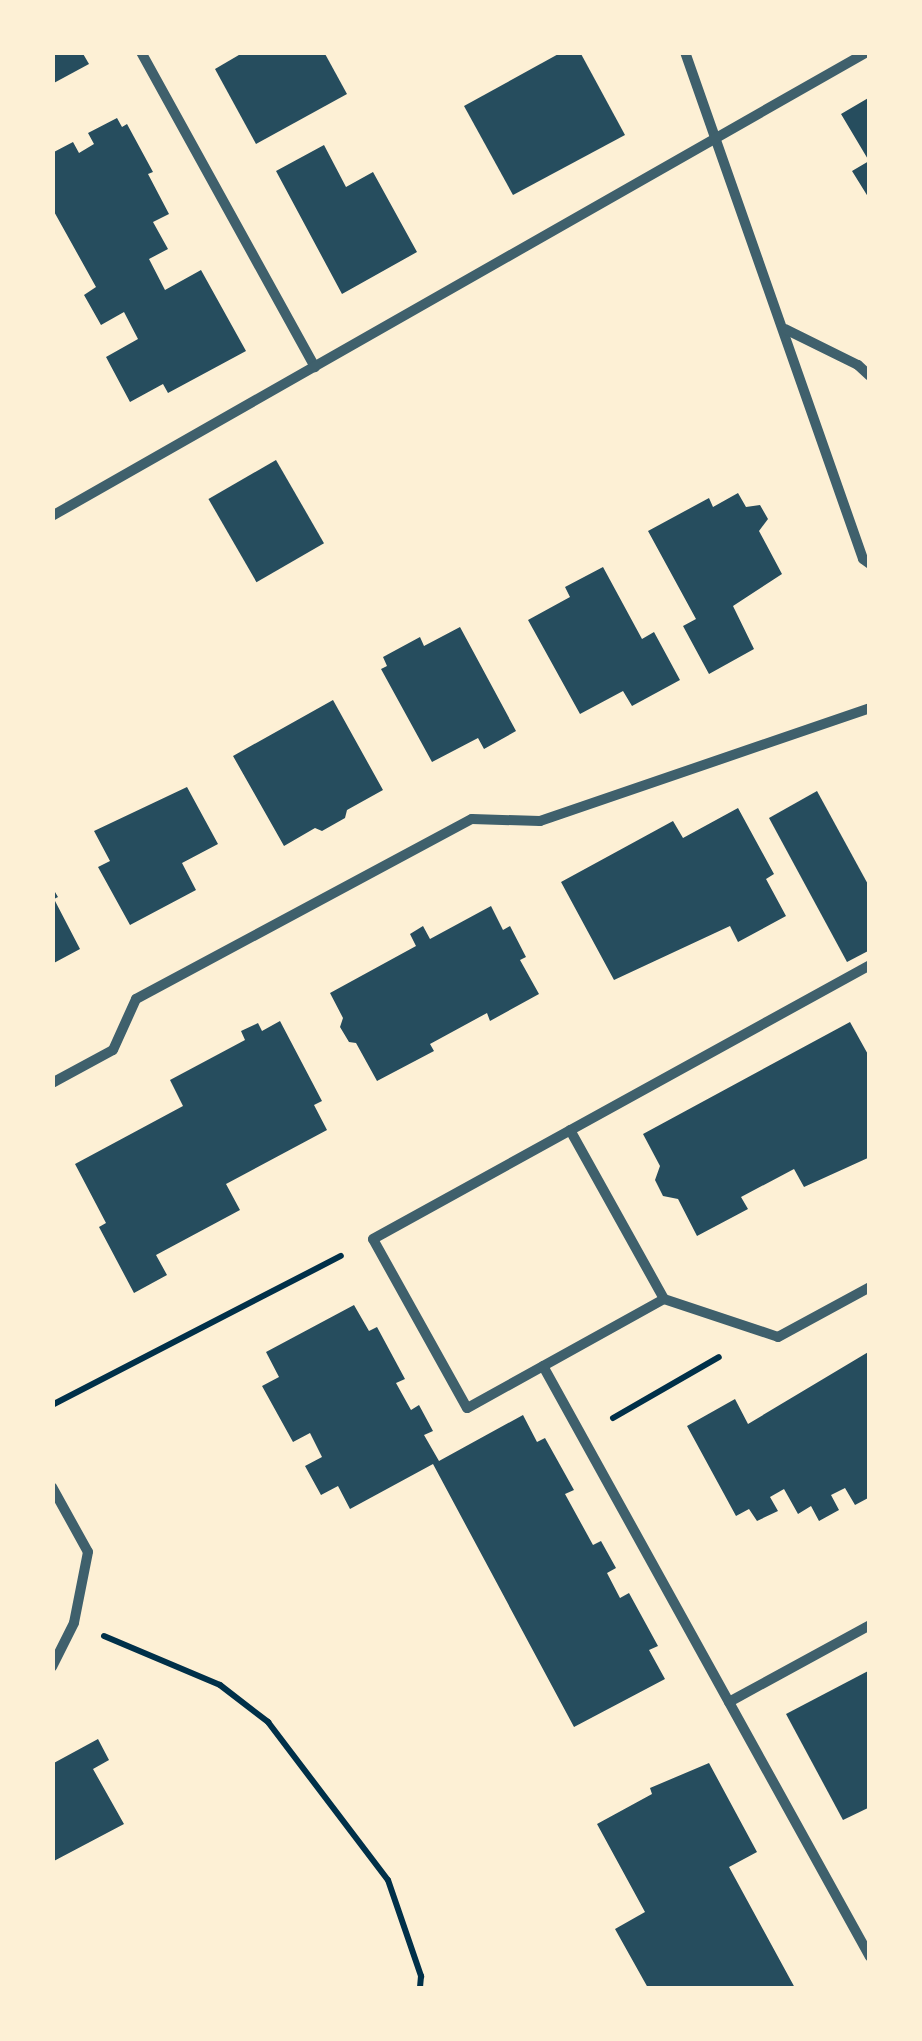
<!DOCTYPE html>
<html>
<head>
<meta charset="utf-8">
<style>
  body { margin:0 }
  #map { position:relative; width:922px; height:2041px; overflow:hidden; background:#fdf0d5; font-family:Jost,sans-serif }
  div>[style] { position:absolute }
  .building>* { inset:0; background:#264d5e; transform-origin:0 0 }
  .path>* { height:6px; margin:-3px; padding:0 3px; transform-origin:3px; border-radius:3px; background:#003049 }
  .minor>* { height:10px; margin:-5px; padding:0 5px; transform-origin:5px; border-radius:5px; background:#3f606c }
  span { translate:-50% -50%; white-space:nowrap; text-align:center; line-height:1.15; -webkit-text-stroke:10px #fdf0d5; paint-order:stroke }
  .frame { position:absolute; inset:0; border:55px solid #fdf0d5; pointer-events:none }
</style>
</head>
<body>
<div id="map">
  <div class="building">
    <div style="clip-path:polygon(52px 52px,82px 52px,89px 64px,52px 84px)"></div>
    <div style="clip-path:polygon(244px 52px,324px 52px,347px 94px,256px 144px,215px 69px)"></div>
    <div style="clip-path:polygon(562px 52px,580px 52px,625px 135px,513px 195px,464px 106px)"></div>
    <div style="clip-path:polygon(870px 97px,870px 200px,852px 171px,869px 161px,841px 114px)"></div>
    <div style="clip-path:polygon(117px 118px,122px 127px,127px 124px,153px 172px,148px 174px,169px 214px,153px 222px,168px 249px,149px 259px,165px 290px,201px 270px,246px 351px,168px 393px,163px 384px,130px 402px,106px 357px,138px 339px,124px 312px,101px 325px,84px 295px,96px 287px,52px 208px,52px 153px,73px 142px,79px 153px,94px 144px,88px 133px)"></div>
    <div style="clip-path:polygon(324px 145px,346px 187px,373px 172px,417px 252px,342px 294px,276px 171px)"></div>
    <div style="left:276px;top:460px;width:96px;height:78px;rotate:60deg"></div>
    <div style="clip-path:polygon(738px 493px,746px 507px,760px 505px,768px 519px,759px 531px,782px 574px,733px 606px,754px 649px,709px 674px,683px 626px,696px 619px,648px 531px,709px 498px,713px 507px)"></div>
    <div style="clip-path:polygon(603px 567px,642px 639px,654px 632px,680px 680px,632px 706px,623px 691px,580px 714px,528px 620px,570px 597px,565px 587px)"></div>
    <div style="clip-path:polygon(460px 627px,516px 731px,484px 749px,478px 738px,432px 762px,381px 669px,387px 666px,383px 657px,420px 637px,424px 646px)"></div>
    <div style="clip-path:polygon(333px 700px,383px 790px,347px 810px,345px 818px,322px 831px,315px 828px,284px 846px,233px 756px)"></div>
    <div style="clip-path:polygon(187px 787px,218px 844px,182px 863px,196px 890px,130px 925px,98px 867px,110px 861px,94px 831px)"></div>
    <div style="clip-path:polygon(817px 791px,870px 888px,870px 950px,847px 962px,769px 818px)"></div>
    <div style="clip-path:polygon(738px 808px,774px 874px,766px 879px,786px 916px,738px 942px,730px 926px,614px 980px,561px 882px,673px 821px,683px 838px)"></div>
    <div style="clip-path:polygon(52px 887px,58px 897px,54px 899px,80px 949px,52px 964px)"></div>
    <div style="clip-path:polygon(491px 906px,503px 930px,510px 926px,526px 957px,520px 960px,539px 994px,490px 1021px,487px 1013px,430px 1044px,434px 1051px,377px 1081px,356px 1043px,349px 1042px,340px 1027px,343px 1018px,330px 993px,416px 946px,410px 934px,423px 926px,430px 939px)"></div>
    <div style="clip-path:polygon(280px 1021px,322px 1101px,314px 1105px,327px 1130px,226px 1184px,240px 1210px,156px 1255px,167px 1275px,134px 1293px,99px 1227px,106px 1223px,75px 1164px,183px 1106px,170px 1080px,245px 1040px,241px 1031px,258px 1023px,262px 1031px)"></div>
    <div style="clip-path:polygon(850px 1022px,870px 1058px,870px 1157px,804px 1187px,794px 1169px,741px 1197px,748px 1209px,697px 1236px,678px 1199px,663px 1196px,655px 1180px,660px 1166px,643px 1134px)"></div>
    <div style="clip-path:polygon(354px 1305px,369px 1331px,377px 1327px,405px 1379px,396px 1383px,411px 1410px,419px 1405px,433px 1431px,424px 1435px,439px 1461px,523px 1415px,537px 1442px,545px 1438px,574px 1490px,565px 1494px,593px 1545px,601px 1541px,616px 1568px,607px 1573px,620px 1598px,629px 1593px,658px 1646px,649px 1650px,665px 1679px,574px 1727px,433px 1464px,350px 1509px,338px 1486px,321px 1495px,305px 1466px,322px 1457px,310px 1433px,293px 1442px,262px 1386px,279px 1377px,266px 1352px)"></div>
    <div style="clip-path:polygon(870px 1351px,870px 1497px,855px 1505px,845px 1488px,831px 1495px,839px 1510px,819px 1521px,811px 1506px,798px 1514px,784px 1489px,770px 1497px,778px 1511px,757px 1521px,749px 1509px,736px 1516px,687px 1426px,735px 1399px,748px 1424px)"></div>
    <div style="clip-path:polygon(870px 1670px,870px 1807px,843px 1820px,786px 1714px)"></div>
    <div style="clip-path:polygon(98px 1739px,109px 1760px,93px 1769px,124px 1824px,52px 1862px,52px 1764px)"></div>
    <div style="clip-path:polygon(709px 1763px,757px 1852px,729px 1867px,795px 1988px,648px 1988px,615px 1929px,645px 1912px,597px 1824px,652px 1794px,650px 1788px)"></div>
  </div>
  <div class="path">
    <div style="left:52px;top:1405px;width:325px;rotate:-27.3deg"></div>
    <div style="left:613px;top:1418px;width:122px;rotate:-29.9deg"></div>
    <div style="left:104px;top:1636px;width:126px;rotate:22.9deg"></div>
    <div style="left:220px;top:1685px;width:61px;rotate:37.6deg"></div>
    <div style="left:268px;top:1722px;width:198px;rotate:52.8deg"></div>
    <div style="left:388px;top:1880px;width:102px;rotate:71deg"></div>
    <div style="left:421px;top:1976px;width:12px;rotate:95deg"></div>
  </div>
  <div class="minor">
    <div style="left:141px;top:52px;width:360px;rotate:61.1deg"></div>
    <div style="left:685px;top:52px;width:537px;rotate:70.65deg"></div>
    <div style="left:863px;top:559px;width:9px;rotate:36deg"></div>
    <div style="left:785px;top:329px;width:81px;rotate:26.3deg"></div>
    <div style="left:858px;top:365px;width:16px;rotate:43deg"></div>
    <div style="left:52px;top:516px;width:938px;rotate:-29.65deg"></div>
    <div style="left:52px;top:1083px;width:69px;rotate:-28.4deg"></div>
    <div style="left:113px;top:1050px;width:56px;rotate:-65.7deg"></div>
    <div style="left:136px;top:999px;width:381px;rotate:-28.2deg"></div>
    <div style="left:472px;top:819px;width:68px;rotate:1.7deg"></div>
    <div style="left:540px;top:821px;width:349px;rotate:-18.9deg"></div>
    <div style="left:570px;top:1130px;width:193px;rotate:60.9deg"></div>
    <div style="left:664px;top:1299px;width:120px;rotate:18.4deg"></div>
    <div style="left:778px;top:1337px;width:105px;rotate:-28.5deg"></div>
    <div style="left:664px;top:1299px;width:225px;rotate:151deg"></div>
    <div style="left:467px;top:1408px;width:193px;rotate:-119.1deg"></div>
    <div style="left:373px;top:1239px;width:568px;rotate:-28.87deg"></div>
    <div style="left:543px;top:1366px;width:675px;rotate:61.04deg"></div>
    <div style="left:52px;top:1487px;width:74px;rotate:61deg"></div>
    <div style="left:88px;top:1552px;width:72px;rotate:101.2deg"></div>
    <div style="left:74px;top:1623px;width:49px;rotate:116.6deg"></div>
    <div style="left:729px;top:1702px;width:161px;rotate:-28.6deg"></div>
  </div>
  <div class="frame"></div>
</div>
</body>
</html>
